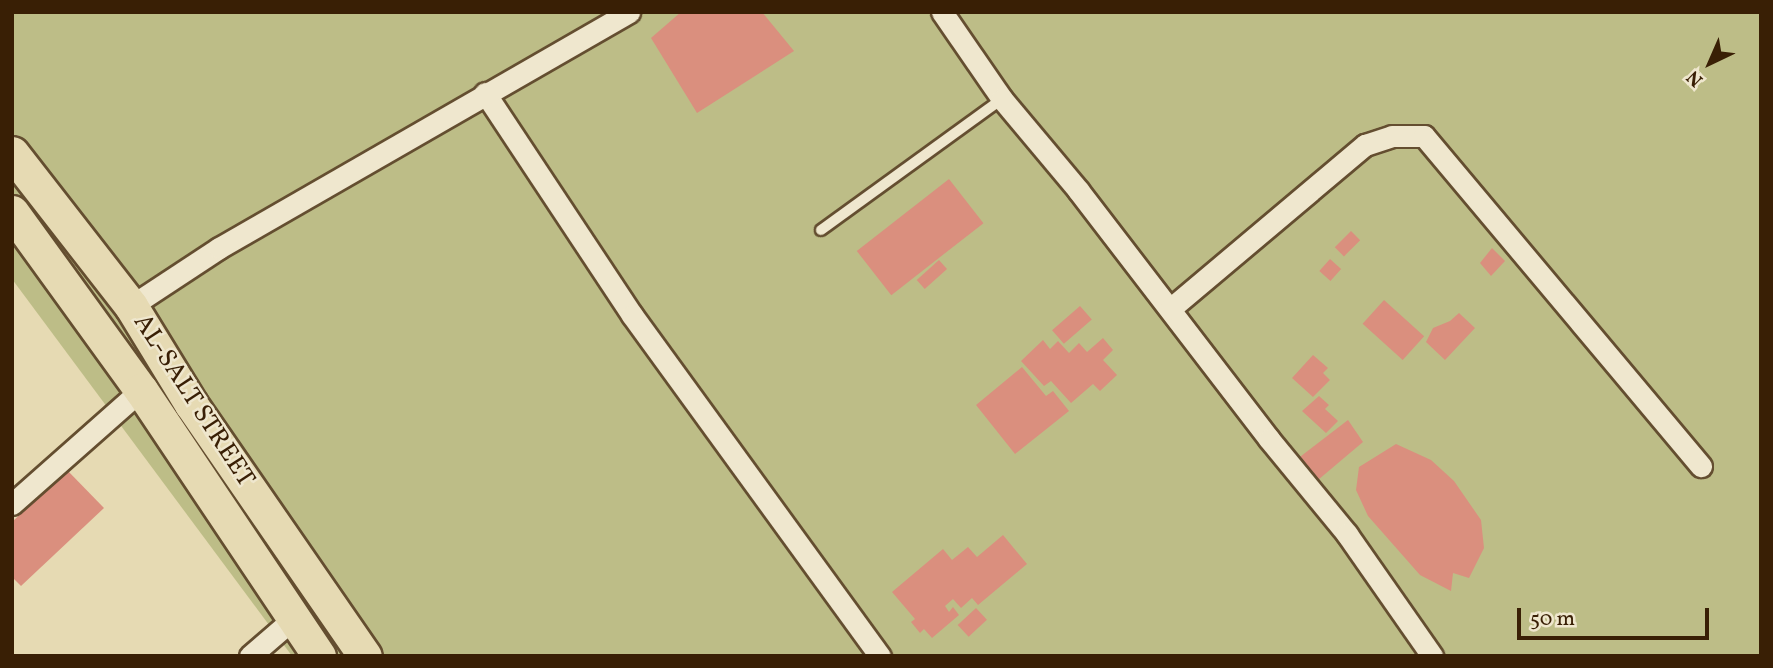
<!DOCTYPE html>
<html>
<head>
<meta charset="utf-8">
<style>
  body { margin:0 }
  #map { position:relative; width:1773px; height:668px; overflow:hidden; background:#e6dab3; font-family:Vollkorn,serif }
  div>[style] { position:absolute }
  .green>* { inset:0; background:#bdbd87 }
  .building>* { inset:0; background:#da8f7e; transform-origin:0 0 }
  .roads { filter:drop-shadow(2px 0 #644e30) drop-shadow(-2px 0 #644e30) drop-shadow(0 2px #644e30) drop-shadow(0 -2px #644e30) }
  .lane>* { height:10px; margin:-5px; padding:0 5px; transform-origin:5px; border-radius:5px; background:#efe7ce }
  .street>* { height:21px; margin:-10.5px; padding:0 10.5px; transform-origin:10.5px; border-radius:10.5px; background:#efe7ce }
  .primary>* { height:33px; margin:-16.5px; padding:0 16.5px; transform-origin:16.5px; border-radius:16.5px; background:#e6dab3 }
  span { translate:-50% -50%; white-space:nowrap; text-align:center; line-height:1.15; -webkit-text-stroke:5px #efe7ce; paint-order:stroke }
  .street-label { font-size:26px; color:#391f05 }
  .frame { position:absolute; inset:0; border:14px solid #391f05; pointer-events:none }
  .north { position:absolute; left:1675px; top:28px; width:70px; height:70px; -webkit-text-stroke:5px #efe7ce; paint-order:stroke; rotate:224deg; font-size:19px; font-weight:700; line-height:28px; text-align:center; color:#391f05 }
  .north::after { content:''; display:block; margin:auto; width:24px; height:32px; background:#391f05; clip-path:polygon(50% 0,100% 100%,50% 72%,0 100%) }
  .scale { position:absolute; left:1517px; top:608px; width:192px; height:32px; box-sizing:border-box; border:4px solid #391f05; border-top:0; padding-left:9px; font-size:21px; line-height:24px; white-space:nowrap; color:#391f05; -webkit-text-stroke:5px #efe7ce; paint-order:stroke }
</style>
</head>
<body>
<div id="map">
  <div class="green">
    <div style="clip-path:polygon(12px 12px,1761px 12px,1761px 656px,292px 656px,12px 279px)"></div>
  </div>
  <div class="building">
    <div style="clip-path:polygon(681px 12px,762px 12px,794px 51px,697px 113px,651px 38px)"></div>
    <div style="left:949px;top:179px;width:56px;height:117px;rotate:52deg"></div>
    <div style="left:1351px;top:231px;width:13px;height:23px;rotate:45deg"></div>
    <div style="clip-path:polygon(1492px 248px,1505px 261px,1491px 276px,1480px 263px)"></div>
    <div style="left:1330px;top:259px;width:15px;height:16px;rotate:42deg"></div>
    <div style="left:939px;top:260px;width:12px;height:30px;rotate:48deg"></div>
    <div style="left:1384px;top:300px;width:54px;height:32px;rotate:42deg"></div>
    <div style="left:1080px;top:306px;width:18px;height:37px;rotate:49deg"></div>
    <div style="clip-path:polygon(1459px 313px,1475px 328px,1445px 360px,1426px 342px,1433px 328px,1450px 321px)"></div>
    <div style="clip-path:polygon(1103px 338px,1113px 350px,1103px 360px,1117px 375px,1100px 391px,1093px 384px,1071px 403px,1051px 381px,1044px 386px,1021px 361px,1043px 340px,1050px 349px,1058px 341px,1069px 353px,1079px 343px,1087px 352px)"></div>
    <div style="clip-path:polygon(1313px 355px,1328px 368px,1323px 373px,1330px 380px,1313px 397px,1292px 378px)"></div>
    <div style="clip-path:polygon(1022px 367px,1046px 396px,1053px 391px,1069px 411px,1015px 454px,976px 405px)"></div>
    <div style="clip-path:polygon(1319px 396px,1329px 405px,1325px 409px,1338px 421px,1326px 433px,1302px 411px)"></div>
    <div style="clip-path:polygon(1348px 420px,1363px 442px,1312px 485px,1292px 463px)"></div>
    <div style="clip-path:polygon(1396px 444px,1431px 460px,1454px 481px,1481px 520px,1484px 548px,1469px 578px,1453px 573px,1451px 591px,1420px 575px,1368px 516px,1356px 490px,1359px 467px)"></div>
    <div style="clip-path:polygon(67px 470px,104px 508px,21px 586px,12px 577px,12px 522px)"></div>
    <div style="clip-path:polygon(1003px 535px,1027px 564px,978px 605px,972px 598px,961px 608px,953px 599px,945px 606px,949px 612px,953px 607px,959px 615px,932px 638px,924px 629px,920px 633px,911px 622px,915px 619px,892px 592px,943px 549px,952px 560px,968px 547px,977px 557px)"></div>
    <div style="left:976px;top:608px;width:16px;height:25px;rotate:47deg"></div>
  </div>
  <div class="roads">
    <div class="lane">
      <div style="left:821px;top:230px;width:223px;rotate:-35.9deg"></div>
    </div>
    <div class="street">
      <div style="left:942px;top:12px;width:106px;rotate:55.4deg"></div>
      <div style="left:1002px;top:99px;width:119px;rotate:50.1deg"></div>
      <div style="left:1078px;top:190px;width:314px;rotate:52.5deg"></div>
      <div style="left:1269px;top:439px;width:123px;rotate:50.6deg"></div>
      <div style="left:1347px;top:534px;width:149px;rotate:55.1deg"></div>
      <div style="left:485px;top:93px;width:266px;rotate:56.5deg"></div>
      <div style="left:632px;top:315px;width:422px;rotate:54deg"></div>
      <div style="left:131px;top:306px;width:105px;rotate:-33.4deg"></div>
      <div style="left:219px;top:248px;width:473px;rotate:-29.9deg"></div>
      <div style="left:1170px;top:309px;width:255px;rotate:-40.1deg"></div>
      <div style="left:1365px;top:145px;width:28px;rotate:-18deg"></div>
      <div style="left:1392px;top:136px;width:32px"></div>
      <div style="left:1424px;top:136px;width:431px;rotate:50deg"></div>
      <div style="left:12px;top:504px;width:172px;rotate:-41.5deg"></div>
      <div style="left:250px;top:656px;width:57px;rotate:-40.7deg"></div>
    </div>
    <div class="primary">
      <div style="left:12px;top:153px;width:194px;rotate:52.1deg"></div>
      <div style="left:131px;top:306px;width:115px;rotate:58.5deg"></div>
      <div style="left:191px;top:404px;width:306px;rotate:55.4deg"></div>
      <div style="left:12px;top:212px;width:220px;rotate:54.1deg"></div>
      <div style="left:141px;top:390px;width:320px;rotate:56.2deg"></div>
    </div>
  </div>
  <div class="street-label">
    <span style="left:193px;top:401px;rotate:57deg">AL-SALT STREET</span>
  </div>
  <div class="frame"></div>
  <div class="north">N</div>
  <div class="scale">50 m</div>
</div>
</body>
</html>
